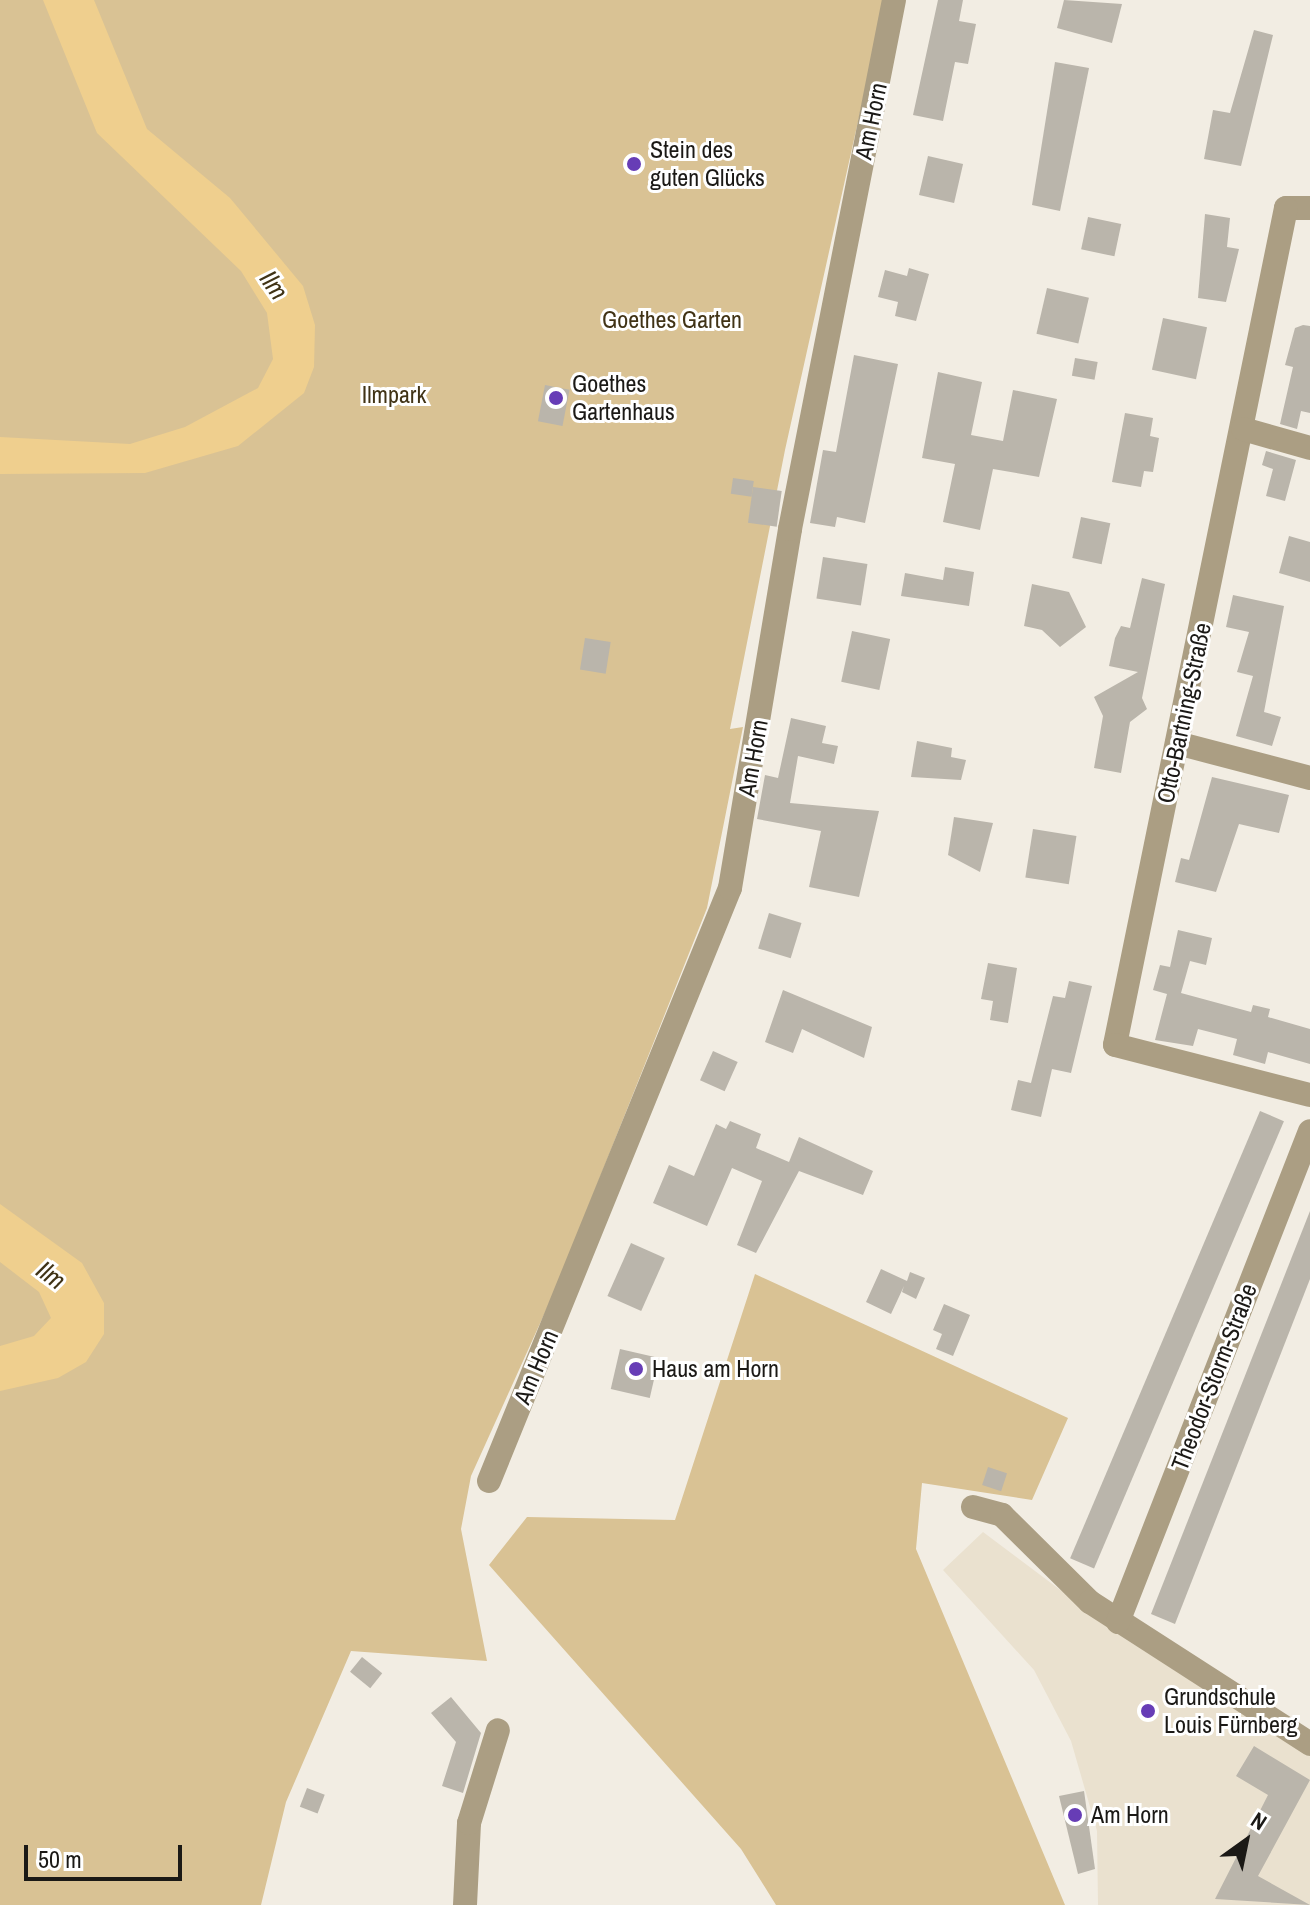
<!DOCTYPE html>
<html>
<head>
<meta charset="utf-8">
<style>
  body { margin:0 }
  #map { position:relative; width:1310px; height:1905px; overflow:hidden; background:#f2ede3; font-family:"Archivo Narrow",sans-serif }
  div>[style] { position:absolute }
  .built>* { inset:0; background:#eae1cf }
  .green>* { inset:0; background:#d9c294 }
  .water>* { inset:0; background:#efcf8e }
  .building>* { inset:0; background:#bab5ab; transform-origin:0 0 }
  .street>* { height:24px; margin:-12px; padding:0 12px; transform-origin:12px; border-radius:12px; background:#ab9e83 }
  .dots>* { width:22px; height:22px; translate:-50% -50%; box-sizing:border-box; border:4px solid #fff; border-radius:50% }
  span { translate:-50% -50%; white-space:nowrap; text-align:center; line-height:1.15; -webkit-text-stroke:6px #fff; paint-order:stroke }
  .street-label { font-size:24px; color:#1b1916 }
  .poi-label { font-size:24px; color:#1b1916 }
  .left { translate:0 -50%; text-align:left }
  .park-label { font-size:24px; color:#413316 }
  .water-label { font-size:26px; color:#403316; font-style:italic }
  .north { position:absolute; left:1206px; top:1801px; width:80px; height:80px; -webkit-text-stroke:6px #fff; paint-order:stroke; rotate:33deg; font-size:22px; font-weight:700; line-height:32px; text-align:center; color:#1b1916 }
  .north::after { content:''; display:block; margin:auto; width:28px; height:36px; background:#1b1916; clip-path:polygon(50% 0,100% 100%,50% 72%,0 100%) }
  .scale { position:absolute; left:24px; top:1845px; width:158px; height:36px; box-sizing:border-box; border:4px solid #1b1916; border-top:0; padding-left:10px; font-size:24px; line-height:28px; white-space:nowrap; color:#1b1916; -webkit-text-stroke:6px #fff; paint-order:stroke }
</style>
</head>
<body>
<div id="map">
  <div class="built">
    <div style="clip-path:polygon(983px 1532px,1127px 1640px,1310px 1756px,1310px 1905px,1098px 1905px,1097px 1831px,1071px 1741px,1034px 1670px,943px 1570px)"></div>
  </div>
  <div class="green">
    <div style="clip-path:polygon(0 0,885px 0,785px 450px,730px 729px,743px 727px,707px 908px,556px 1288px,471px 1476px,461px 1529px,487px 1661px,351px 1651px,286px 1802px,261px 1905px,0 1905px)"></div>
    <div style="clip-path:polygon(755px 1274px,1068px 1418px,1032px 1500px,922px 1483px,916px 1549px,1065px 1905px,776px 1905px,741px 1849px,489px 1565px,527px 1517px,675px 1520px)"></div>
  </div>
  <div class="water">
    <div style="clip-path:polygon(43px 0,94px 0,147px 129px,230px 198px,303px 286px,315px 325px,314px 367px,304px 393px,238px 446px,145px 473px,0 474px,0 437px,130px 444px,185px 427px,258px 388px,273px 359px,267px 313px,241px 271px,97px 133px)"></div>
    <div style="clip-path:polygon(0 1204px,82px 1263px,104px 1303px,104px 1334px,86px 1362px,58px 1378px,0 1391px,0 1346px,34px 1336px,51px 1318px,39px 1292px,0 1262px)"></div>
  </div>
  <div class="building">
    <div style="clip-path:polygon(938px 0,963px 0,959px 21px,976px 24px,968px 64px,955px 62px,943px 121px,913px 115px)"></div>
    <div style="clip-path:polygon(1064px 0,1122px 4px,1112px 43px,1057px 28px)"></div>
    <div style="clip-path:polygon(1254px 30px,1273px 35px,1241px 166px,1204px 159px,1213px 110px,1230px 113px)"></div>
    <div style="clip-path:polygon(1055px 62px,1089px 68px,1060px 211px,1032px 205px)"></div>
    <div style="left:928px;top:156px;width:36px;height:40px;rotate:13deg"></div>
    <div style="clip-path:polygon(1205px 214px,1230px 218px,1227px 247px,1239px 249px,1226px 302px,1198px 298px)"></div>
    <div style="left:1088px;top:217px;width:34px;height:33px;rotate:12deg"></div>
    <div style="clip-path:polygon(909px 268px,929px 274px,916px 321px,895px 316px,898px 302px,878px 297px,885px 270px,907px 276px)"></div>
    <div style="left:1047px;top:288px;width:43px;height:47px;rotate:13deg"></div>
    <div style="left:1163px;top:318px;width:45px;height:53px;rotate:12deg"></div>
    <div style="clip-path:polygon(1303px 325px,1310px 326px,1310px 413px,1301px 411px,1297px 429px,1280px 424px,1293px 367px,1285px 365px,1295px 328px)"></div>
    <div style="clip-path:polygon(854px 355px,898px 364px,865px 523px,837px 517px,835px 527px,810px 523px,823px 450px,836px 452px)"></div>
    <div style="left:1075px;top:358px;width:23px;height:18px;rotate:10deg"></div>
    <div style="clip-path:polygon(938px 372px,982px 382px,971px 435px,1003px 441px,1013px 390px,1057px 399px,1039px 477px,993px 469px,980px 530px,943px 522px,955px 464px,922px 458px)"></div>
    <div style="left:545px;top:385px;width:25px;height:37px;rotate:11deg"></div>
    <div style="clip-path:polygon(1125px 413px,1153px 418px,1150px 436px,1159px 438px,1153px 472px,1144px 471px,1141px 487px,1112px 482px)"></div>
    <div style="clip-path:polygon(1266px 451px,1296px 460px,1285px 501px,1266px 496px,1273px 469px,1262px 465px)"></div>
    <div style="left:733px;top:478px;width:21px;height:16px;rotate:8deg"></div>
    <div style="left:753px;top:487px;width:29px;height:36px;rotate:8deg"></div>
    <div style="left:1081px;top:517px;width:30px;height:42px;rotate:12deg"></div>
    <div style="clip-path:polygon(1289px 536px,1310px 542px,1310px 582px,1279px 573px)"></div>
    <div style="left:823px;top:557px;width:45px;height:42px;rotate:9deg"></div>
    <div style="clip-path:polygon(945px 567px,974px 572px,969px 606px,901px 596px,905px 573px,943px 580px)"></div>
    <div style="clip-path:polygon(1142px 578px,1165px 584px,1142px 698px,1147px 709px,1130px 722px,1121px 773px,1094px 768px,1103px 716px,1094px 697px,1138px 672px,1109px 666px,1115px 638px,1121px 626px,1130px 628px)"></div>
    <div style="clip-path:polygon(1032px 584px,1069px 592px,1086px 627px,1060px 647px,1042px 630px,1024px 626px)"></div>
    <div style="clip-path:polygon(1233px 595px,1284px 606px,1264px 712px,1281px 717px,1272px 746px,1236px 736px,1253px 676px,1237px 672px,1249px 632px,1226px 627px)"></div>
    <div style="left:852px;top:631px;width:39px;height:52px;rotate:12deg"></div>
    <div style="left:585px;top:638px;width:26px;height:32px;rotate:9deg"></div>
    <div style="clip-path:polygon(791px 718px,826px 726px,822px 743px,838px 746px,834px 764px,798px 756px,790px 803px,879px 811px,859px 897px,809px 887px,821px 831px,757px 819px,765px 775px,778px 778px)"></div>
    <div style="clip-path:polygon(917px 741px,952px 748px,951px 757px,966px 760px,961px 780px,911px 777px)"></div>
    <div style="clip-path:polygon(1212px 777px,1289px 795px,1279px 833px,1239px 824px,1216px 892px,1175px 882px,1181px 858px,1189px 860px)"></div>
    <div style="clip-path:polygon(954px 817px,993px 823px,980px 872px,948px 855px)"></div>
    <div style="left:1033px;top:829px;width:44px;height:49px;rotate:9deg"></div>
    <div style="left:769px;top:913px;width:34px;height:37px;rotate:17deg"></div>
    <div style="clip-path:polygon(1178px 930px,1212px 938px,1206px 965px,1190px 961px,1181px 993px,1251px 1012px,1253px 1005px,1270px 1009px,1268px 1017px,1310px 1029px,1310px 1064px,1268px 1052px,1265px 1064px,1233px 1055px,1237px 1039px,1198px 1029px,1193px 1046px,1155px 1040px,1167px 994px,1153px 990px,1160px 965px,1170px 967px)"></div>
    <div style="clip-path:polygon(988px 963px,1017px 968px,1008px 1023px,990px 1020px,993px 1001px,981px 999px)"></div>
    <div style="clip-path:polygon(1069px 981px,1092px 986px,1071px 1073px,1052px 1069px,1041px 1117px,1011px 1110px,1018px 1080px,1031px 1083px,1053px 996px,1065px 998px)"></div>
    <div style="clip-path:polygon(783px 990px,872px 1027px,864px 1058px,802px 1029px,793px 1053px,765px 1042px)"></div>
    <div style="left:713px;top:1051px;width:27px;height:32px;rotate:24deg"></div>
    <div style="left:1260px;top:1111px;width:26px;height:486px;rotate:23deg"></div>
    <div style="clip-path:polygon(730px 1121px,761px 1134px,756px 1148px,789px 1162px,799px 1137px,873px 1171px,863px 1195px,799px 1171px,756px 1253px,737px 1245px,762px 1181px,732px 1168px,707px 1226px,653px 1203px,669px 1165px,694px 1176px,716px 1124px,726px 1129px)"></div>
    <div style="clip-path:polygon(1310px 1211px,1310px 1279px,1175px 1624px,1151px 1614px)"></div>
    <div style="left:631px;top:1243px;width:37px;height:58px;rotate:24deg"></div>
    <div style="clip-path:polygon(881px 1269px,907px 1281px,910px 1272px,925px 1278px,916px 1299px,902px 1292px,904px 1286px,891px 1314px,866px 1302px)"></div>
    <div style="clip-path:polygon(944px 1304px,970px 1315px,953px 1356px,936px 1349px,942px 1334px,933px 1330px)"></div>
    <div style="left:620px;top:1349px;width:40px;height:41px;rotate:13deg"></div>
    <div style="left:988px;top:1467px;width:20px;height:19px;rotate:18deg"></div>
    <div style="left:362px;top:1657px;width:26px;height:19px;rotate:39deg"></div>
    <div style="clip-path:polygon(451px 1697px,481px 1733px,463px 1793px,442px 1786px,456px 1742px,431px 1713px)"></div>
    <div style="clip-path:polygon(1254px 1746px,1310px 1780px,1258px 1876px,1310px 1905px,1215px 1899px,1268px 1795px,1236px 1776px)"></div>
    <div style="left:307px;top:1788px;width:19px;height:20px;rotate:21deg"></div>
    <div style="clip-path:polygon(1084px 1791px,1095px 1869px,1078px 1874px,1059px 1796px)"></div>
  </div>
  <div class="street">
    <div style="left:1310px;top:208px;width:24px;rotate:180deg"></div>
    <div style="left:1286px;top:208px;width:854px;rotate:101.55deg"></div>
    <div style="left:1115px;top:1045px;width:201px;rotate:14.4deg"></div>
    <div style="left:1243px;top:429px;width:70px;rotate:15.8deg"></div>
    <div style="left:1177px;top:743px;width:138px;rotate:14.7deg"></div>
    <div style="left:489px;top:1481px;width:640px;rotate:-67.88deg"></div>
    <div style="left:730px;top:888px;width:364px;rotate:-80.5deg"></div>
    <div style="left:790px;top:529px;width:539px;rotate:-78.88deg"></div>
    <div style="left:973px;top:1507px;width:30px;rotate:15deg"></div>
    <div style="left:1002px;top:1515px;width:124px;rotate:44.7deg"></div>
    <div style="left:1090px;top:1602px;width:262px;rotate:32.8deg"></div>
    <div style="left:1118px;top:1622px;width:527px;rotate:-68.64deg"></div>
    <div style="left:465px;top:1905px;width:82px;rotate:-87.2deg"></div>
    <div style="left:469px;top:1823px;width:97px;rotate:-72.7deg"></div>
  </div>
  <div class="dots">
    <div style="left:634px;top:164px;background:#673db6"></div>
    <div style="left:556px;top:398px;background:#673db6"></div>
    <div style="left:636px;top:1369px;background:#673db6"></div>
    <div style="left:1148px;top:1711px;background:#673db6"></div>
    <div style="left:1075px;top:1815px;background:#673db6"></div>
  </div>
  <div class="street-label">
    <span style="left:871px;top:121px;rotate:-78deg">Am Horn</span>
    <span style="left:1184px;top:713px;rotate:-78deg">Otto-Bartning-Straße</span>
    <span style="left:753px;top:758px;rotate:-80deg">Am Horn</span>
    <span style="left:536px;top:1367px;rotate:-67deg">Am Horn</span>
    <span style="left:1214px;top:1377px;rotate:-69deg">Theodor-Storm-Straße</span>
  </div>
  <div class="poi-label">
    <span class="left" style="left:650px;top:164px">Stein des<br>guten Glücks</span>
    <span class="left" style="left:572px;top:398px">Goethes<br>Gartenhaus</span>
    <span class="left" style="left:652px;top:1369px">Haus am Horn</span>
    <span class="left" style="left:1164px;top:1711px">Grundschule<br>Louis Fürnberg</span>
    <span class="left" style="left:1091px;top:1815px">Am Horn</span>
  </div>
  <div class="park-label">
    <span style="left:672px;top:320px">Goethes Garten</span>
    <span style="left:394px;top:395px">Ilmpark</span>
  </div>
  <div class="water-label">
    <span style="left:274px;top:285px;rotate:55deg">Ilm</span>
    <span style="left:51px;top:1275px;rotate:37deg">Ilm</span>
  </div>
  <div class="north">N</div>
  <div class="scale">50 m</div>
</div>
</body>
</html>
